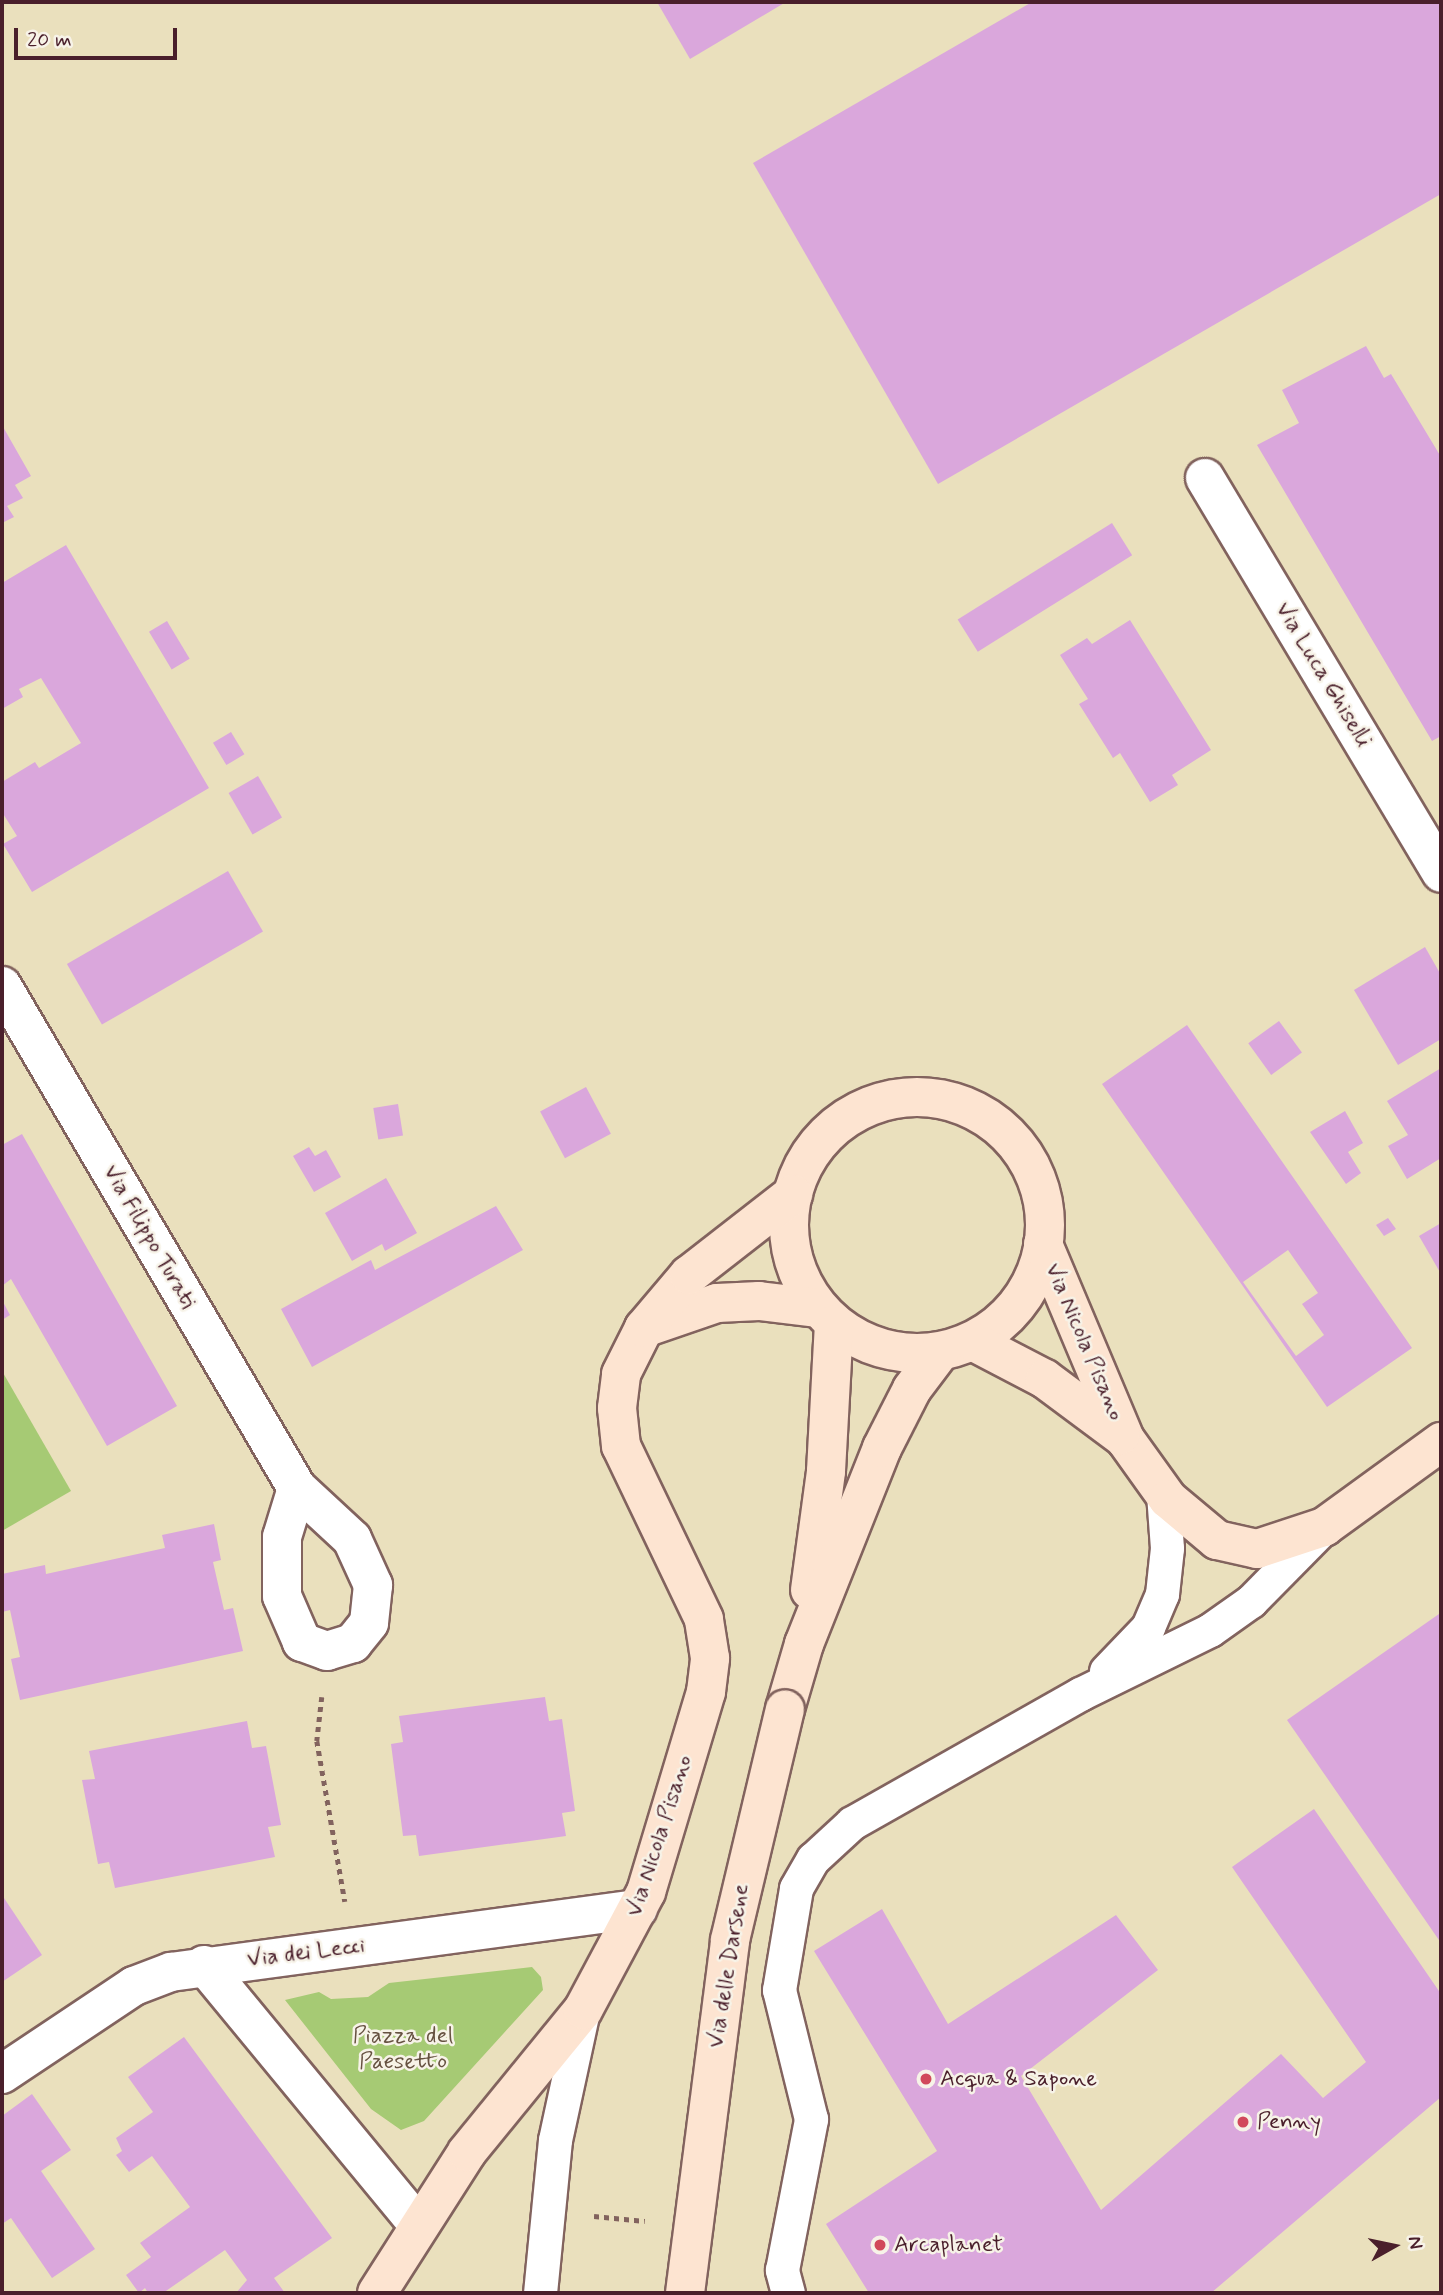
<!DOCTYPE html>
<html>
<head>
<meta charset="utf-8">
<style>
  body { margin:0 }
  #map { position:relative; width:1443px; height:2295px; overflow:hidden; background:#eae0bd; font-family:Mynerve,sans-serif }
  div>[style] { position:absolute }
  .green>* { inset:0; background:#a6ca74 }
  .building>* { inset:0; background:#daa7dc; transform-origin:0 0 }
  .path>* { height:4.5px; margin-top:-2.25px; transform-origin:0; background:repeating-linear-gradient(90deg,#82635e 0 5px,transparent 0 10px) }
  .roads { filter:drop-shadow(2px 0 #82635e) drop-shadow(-2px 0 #82635e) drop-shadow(0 2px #82635e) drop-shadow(0 -2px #82635e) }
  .lane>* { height:33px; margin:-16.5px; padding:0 16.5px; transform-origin:16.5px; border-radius:16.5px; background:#fff }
  .street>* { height:38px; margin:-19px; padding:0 19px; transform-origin:19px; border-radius:19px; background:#fff }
  .secondary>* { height:38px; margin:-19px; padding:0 19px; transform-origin:19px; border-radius:19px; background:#fde4d1 }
  .secondary>.ring { margin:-19px; padding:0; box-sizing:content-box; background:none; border:38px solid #fde4d1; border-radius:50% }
  .bridges { filter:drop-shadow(2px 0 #82635e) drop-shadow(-2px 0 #82635e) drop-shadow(0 2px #82635e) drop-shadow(0 -2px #82635e) }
  .secondary-bridge>* { height:38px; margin:-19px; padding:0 19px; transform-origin:19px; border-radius:19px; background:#fde4d1 }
  .dots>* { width:19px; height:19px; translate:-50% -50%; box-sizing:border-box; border:4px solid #f7f3e8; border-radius:50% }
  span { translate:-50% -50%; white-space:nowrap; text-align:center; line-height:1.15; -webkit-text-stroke:5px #f7f3e8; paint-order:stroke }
  .street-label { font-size:23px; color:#4a1f2b }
  .park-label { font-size:23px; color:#665241 }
  .poi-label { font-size:23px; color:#4a1f2b }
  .left { translate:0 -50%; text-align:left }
  .frame { position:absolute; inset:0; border:4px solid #4a1f2b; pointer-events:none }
  .north { position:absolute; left:1359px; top:2211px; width:70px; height:70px; -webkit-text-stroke:5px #f7f3e8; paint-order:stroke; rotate:81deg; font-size:19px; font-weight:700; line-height:28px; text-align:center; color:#4a1f2b }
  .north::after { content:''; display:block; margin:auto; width:24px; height:32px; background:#4a1f2b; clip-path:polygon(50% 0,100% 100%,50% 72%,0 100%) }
  .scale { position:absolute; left:14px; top:28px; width:163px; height:32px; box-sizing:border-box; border:4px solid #4a1f2b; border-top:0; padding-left:9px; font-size:21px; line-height:24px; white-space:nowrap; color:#4a1f2b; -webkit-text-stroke:5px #f7f3e8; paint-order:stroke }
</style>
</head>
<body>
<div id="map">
  <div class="green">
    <div style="clip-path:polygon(2px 1371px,71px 1491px,2px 1531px)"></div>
    <div style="clip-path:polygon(532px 1967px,541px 1977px,543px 1990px,424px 2121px,401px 2130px,371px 2109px,285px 2000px,319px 1992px,331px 1999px,368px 1997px,389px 1983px)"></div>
  </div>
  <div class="building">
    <div style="clip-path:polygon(657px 2px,786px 2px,690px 59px)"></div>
    <div style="clip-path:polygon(1032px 2px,1441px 2px,1441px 194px,938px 484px,753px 163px)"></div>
    <div style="clip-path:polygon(1366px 346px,1384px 378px,1391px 374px,1441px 457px,1441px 736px,1432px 741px,1257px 445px,1299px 423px,1282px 390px)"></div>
    <div style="clip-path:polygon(2px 425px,31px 476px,15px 485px,23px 498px,7px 506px,14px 517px,2px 523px)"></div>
    <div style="left:1112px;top:523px;width:38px;height:182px;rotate:58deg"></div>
    <div style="clip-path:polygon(66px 545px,209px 788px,32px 892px,3px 844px,17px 836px,2px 812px,2px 782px,35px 762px,39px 768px,81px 743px,41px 678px,19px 689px,23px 697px,2px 709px,2px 583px)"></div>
    <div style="clip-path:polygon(1130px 620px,1211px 750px,1172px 775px,1178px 785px,1150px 802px,1120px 753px,1113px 758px,1079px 704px,1088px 699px,1060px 655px,1087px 638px,1092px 644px)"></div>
    <div style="left:167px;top:621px;width:44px;height:21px;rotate:59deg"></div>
    <div style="left:231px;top:732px;width:26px;height:21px;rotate:59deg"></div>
    <div style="left:258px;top:776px;width:48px;height:34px;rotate:60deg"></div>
    <div style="left:228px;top:871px;width:70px;height:186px;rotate:60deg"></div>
    <div style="clip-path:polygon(1425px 947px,1441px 975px,1441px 1039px,1398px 1065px,1354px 990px)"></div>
    <div style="left:1279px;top:1021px;width:39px;height:38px;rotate:54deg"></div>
    <div style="clip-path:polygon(evenodd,1187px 1025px,1412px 1348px,1327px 1407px,1102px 1084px,1187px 1025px,1288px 1250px,1318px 1293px,1302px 1304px,1324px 1335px,1296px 1356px,1243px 1282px,1288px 1250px)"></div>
    <div style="clip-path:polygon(1441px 1068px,1441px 1158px,1407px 1179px,1388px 1146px,1408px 1135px,1387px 1101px)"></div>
    <div style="left:586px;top:1087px;width:53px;height:52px;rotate:62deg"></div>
    <div style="left:398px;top:1104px;width:32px;height:25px;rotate:81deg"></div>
    <div style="clip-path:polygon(1345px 1111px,1363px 1143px,1348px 1152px,1361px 1173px,1346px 1184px,1310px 1132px)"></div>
    <div style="clip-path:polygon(22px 1134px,177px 1406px,107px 1446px,11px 1279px,2px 1286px,2px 1145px)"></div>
    <div style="clip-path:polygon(309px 1147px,315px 1156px,326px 1150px,341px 1177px,314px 1192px,293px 1156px)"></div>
    <div style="clip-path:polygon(386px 1178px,417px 1233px,385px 1251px,382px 1244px,352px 1261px,325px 1213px)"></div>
    <div style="clip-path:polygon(496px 1206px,523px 1250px,312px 1367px,281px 1309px,371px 1260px,375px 1270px)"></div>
    <div style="clip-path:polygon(1388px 1218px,1396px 1229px,1384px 1236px,1376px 1225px)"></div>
    <div style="clip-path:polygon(1441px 1223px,1441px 1274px,1419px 1236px)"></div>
    <div style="clip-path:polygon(2px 1300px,10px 1315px,2px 1320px)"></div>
    <div style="clip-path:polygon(214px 1524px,221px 1560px,213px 1562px,224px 1610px,233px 1608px,243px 1651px,20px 1700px,11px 1659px,20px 1657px,10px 1610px,2px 1612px,2px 1574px,45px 1565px,46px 1574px,165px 1548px,162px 1535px)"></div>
    <div style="clip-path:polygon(1439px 1614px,1441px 1617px,1441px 1943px,1287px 1720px)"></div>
    <div style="clip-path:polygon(545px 1697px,549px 1721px,562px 1719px,575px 1811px,562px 1813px,566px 1836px,419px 1856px,416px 1835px,403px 1836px,391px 1744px,403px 1742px,399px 1716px)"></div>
    <div style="clip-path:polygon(247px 1721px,252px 1748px,266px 1746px,281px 1825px,268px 1827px,275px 1857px,115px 1888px,109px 1862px,98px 1864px,82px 1780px,95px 1779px,89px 1751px)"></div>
    <div style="clip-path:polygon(1314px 1809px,1441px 1994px,1441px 2097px,1211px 2293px,869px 2293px,826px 2224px,937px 2151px,814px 1951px,882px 1909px,948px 2024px,1116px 1915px,1158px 1970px,1021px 2076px,1101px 2210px,1281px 2054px,1323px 2098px,1366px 2062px,1232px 1867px)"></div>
    <div style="clip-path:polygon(2px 1895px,42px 1955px,2px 1982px)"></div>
    <div style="clip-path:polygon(184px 2037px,332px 2238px,274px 2278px,285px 2293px,236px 2293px,247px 2280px,225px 2250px,163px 2293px,148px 2293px,145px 2288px,139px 2293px,126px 2275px,151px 2257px,140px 2243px,190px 2207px,152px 2156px,129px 2172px,116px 2155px,122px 2151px,116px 2138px,153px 2112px,128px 2077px)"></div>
    <div style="clip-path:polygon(32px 2094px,71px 2150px,41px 2171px,95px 2249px,52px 2278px,11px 2218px,2px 2224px,2px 2116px)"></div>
  </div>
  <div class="path">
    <div style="left:322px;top:1697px;width:44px;rotate:96.5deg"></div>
    <div style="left:317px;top:1741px;width:163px;rotate:80.1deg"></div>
    <div style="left:594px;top:2216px;width:51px;rotate:5.6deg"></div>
  </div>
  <div class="roads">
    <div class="lane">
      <div style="left:1106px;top:1671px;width:61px;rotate:-46.3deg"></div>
      <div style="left:1148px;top:1627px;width:36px;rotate:-67deg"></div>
      <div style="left:1162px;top:1594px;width:46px;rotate:-83.8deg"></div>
      <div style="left:1167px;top:1548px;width:55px;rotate:-94.2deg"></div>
      <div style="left:540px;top:2293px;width:154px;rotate:-84.4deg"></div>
      <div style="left:555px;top:2140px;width:133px;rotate:-77.8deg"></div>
      <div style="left:788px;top:2293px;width:24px;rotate:-105deg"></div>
      <div style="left:782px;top:2270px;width:154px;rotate:-79.1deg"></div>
      <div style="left:811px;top:2119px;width:133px;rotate:-103.9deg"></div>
      <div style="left:779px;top:1990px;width:103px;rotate:-80.5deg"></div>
      <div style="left:796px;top:1888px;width:34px;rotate:-60deg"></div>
      <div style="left:813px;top:1859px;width:53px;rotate:-42.7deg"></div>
      <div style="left:852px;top:1823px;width:262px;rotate:-29.5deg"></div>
      <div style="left:1080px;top:1694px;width:145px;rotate:-26.2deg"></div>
      <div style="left:1210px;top:1630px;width:50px;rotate:-35.3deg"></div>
      <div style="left:1251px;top:1601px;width:104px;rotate:-45.4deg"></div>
    </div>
    <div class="street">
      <div style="left:1205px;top:478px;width:460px;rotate:59.1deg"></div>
      <div style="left:2px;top:986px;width:582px;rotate:59.56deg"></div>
      <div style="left:297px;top:1488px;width:75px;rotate:42.8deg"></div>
      <div style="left:352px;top:1539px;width:51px;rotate:65.5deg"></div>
      <div style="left:373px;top:1585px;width:38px;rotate:96deg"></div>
      <div style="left:369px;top:1623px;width:26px;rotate:129deg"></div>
      <div style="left:353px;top:1643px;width:27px;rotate:163deg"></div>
      <div style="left:327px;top:1651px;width:27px;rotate:-160deg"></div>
      <div style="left:302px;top:1642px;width:50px;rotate:-113.5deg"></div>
      <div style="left:282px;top:1596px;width:59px;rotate:-90deg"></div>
      <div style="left:282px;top:1537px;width:51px;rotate:-73deg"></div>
      <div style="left:204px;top:1965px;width:337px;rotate:50.5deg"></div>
      <div style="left:2px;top:2074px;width:159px;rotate:-33.7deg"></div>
      <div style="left:134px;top:1986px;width:40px;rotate:-21deg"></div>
      <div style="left:171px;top:1972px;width:471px;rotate:-7.7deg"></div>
    </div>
    <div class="secondary">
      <div class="ring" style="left:789px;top:1097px;width:218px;height:218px"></div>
      <div style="left:1043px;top:1244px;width:212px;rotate:67.2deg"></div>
      <div style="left:1125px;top:1439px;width:74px;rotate:54.4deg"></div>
      <div style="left:1168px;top:1499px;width:64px;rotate:39.9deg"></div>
      <div style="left:1217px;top:1540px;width:41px;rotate:12.7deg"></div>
      <div style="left:1257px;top:1549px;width:71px;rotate:-18.2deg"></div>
      <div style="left:1324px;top:1527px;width:145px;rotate:-36deg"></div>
      <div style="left:644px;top:1328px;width:77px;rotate:-18.9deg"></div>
      <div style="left:717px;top:1303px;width:42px;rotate:-2.7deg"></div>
      <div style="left:759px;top:1301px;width:58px;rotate:6.9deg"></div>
      <div style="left:972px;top:1341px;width:82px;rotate:27.5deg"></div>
      <div style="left:1045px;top:1379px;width:94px;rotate:36.7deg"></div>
      <div style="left:810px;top:1590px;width:120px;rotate:-82.3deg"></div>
      <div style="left:826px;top:1471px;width:147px;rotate:-86.9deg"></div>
      <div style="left:785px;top:1709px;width:68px;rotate:-73.7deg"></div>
      <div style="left:804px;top:1644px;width:211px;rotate:-68.3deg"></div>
      <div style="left:882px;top:1448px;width:66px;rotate:-63deg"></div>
      <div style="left:912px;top:1389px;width:46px;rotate:-52.9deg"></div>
      <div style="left:377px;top:2293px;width:167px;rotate:-57.4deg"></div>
      <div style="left:467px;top:2152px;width:183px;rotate:-50.8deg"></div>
      <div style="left:583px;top:2010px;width:134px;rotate:-61.9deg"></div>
      <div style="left:646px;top:1892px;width:209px;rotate:-73.3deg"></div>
      <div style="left:706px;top:1692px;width:34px;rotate:-83deg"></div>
      <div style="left:710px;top:1658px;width:39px;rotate:-99deg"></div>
      <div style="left:704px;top:1619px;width:192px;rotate:-115.6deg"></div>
      <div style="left:621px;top:1446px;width:38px;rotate:-96deg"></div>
      <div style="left:617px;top:1408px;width:34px;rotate:-83deg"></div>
      <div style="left:621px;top:1374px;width:51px;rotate:-63.4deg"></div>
      <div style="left:644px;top:1328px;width:70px;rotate:-49.7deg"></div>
      <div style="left:689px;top:1275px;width:132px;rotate:-37.9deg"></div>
    </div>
  </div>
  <div class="bridges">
    <div class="secondary-bridge">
      <div style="left:685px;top:2293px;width:356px;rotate:-82.7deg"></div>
      <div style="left:730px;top:1940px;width:237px;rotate:-76.6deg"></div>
    </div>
  </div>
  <div class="dots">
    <div style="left:926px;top:2079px;background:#d1495b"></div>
    <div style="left:1243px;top:2122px;background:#d1495b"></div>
    <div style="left:880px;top:2245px;background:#d1495b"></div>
  </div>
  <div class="street-label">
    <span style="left:1323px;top:675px;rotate:59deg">Via Luca Ghiselli</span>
    <span style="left:149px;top:1237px;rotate:60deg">Via Filippo Turati</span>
    <span style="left:1084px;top:1342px;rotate:67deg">Via Nicola Pisano</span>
    <span style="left:660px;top:1836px;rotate:-72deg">Via Nicola Pisano</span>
    <span style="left:306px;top:1953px;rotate:-7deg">Via dei Lecci</span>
    <span style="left:729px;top:1966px;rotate:-81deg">Via delle Darsene</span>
  </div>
  <div class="park-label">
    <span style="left:403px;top:2049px">Piazza del<br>Paesetto</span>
  </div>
  <div class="poi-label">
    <span class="left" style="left:940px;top:2079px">Acqua &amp; Sapone</span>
    <span class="left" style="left:1257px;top:2122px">Penny</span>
    <span class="left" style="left:894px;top:2245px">Arcaplanet</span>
  </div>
  <div class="frame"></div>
  <div class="north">N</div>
  <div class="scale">20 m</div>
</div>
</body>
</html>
